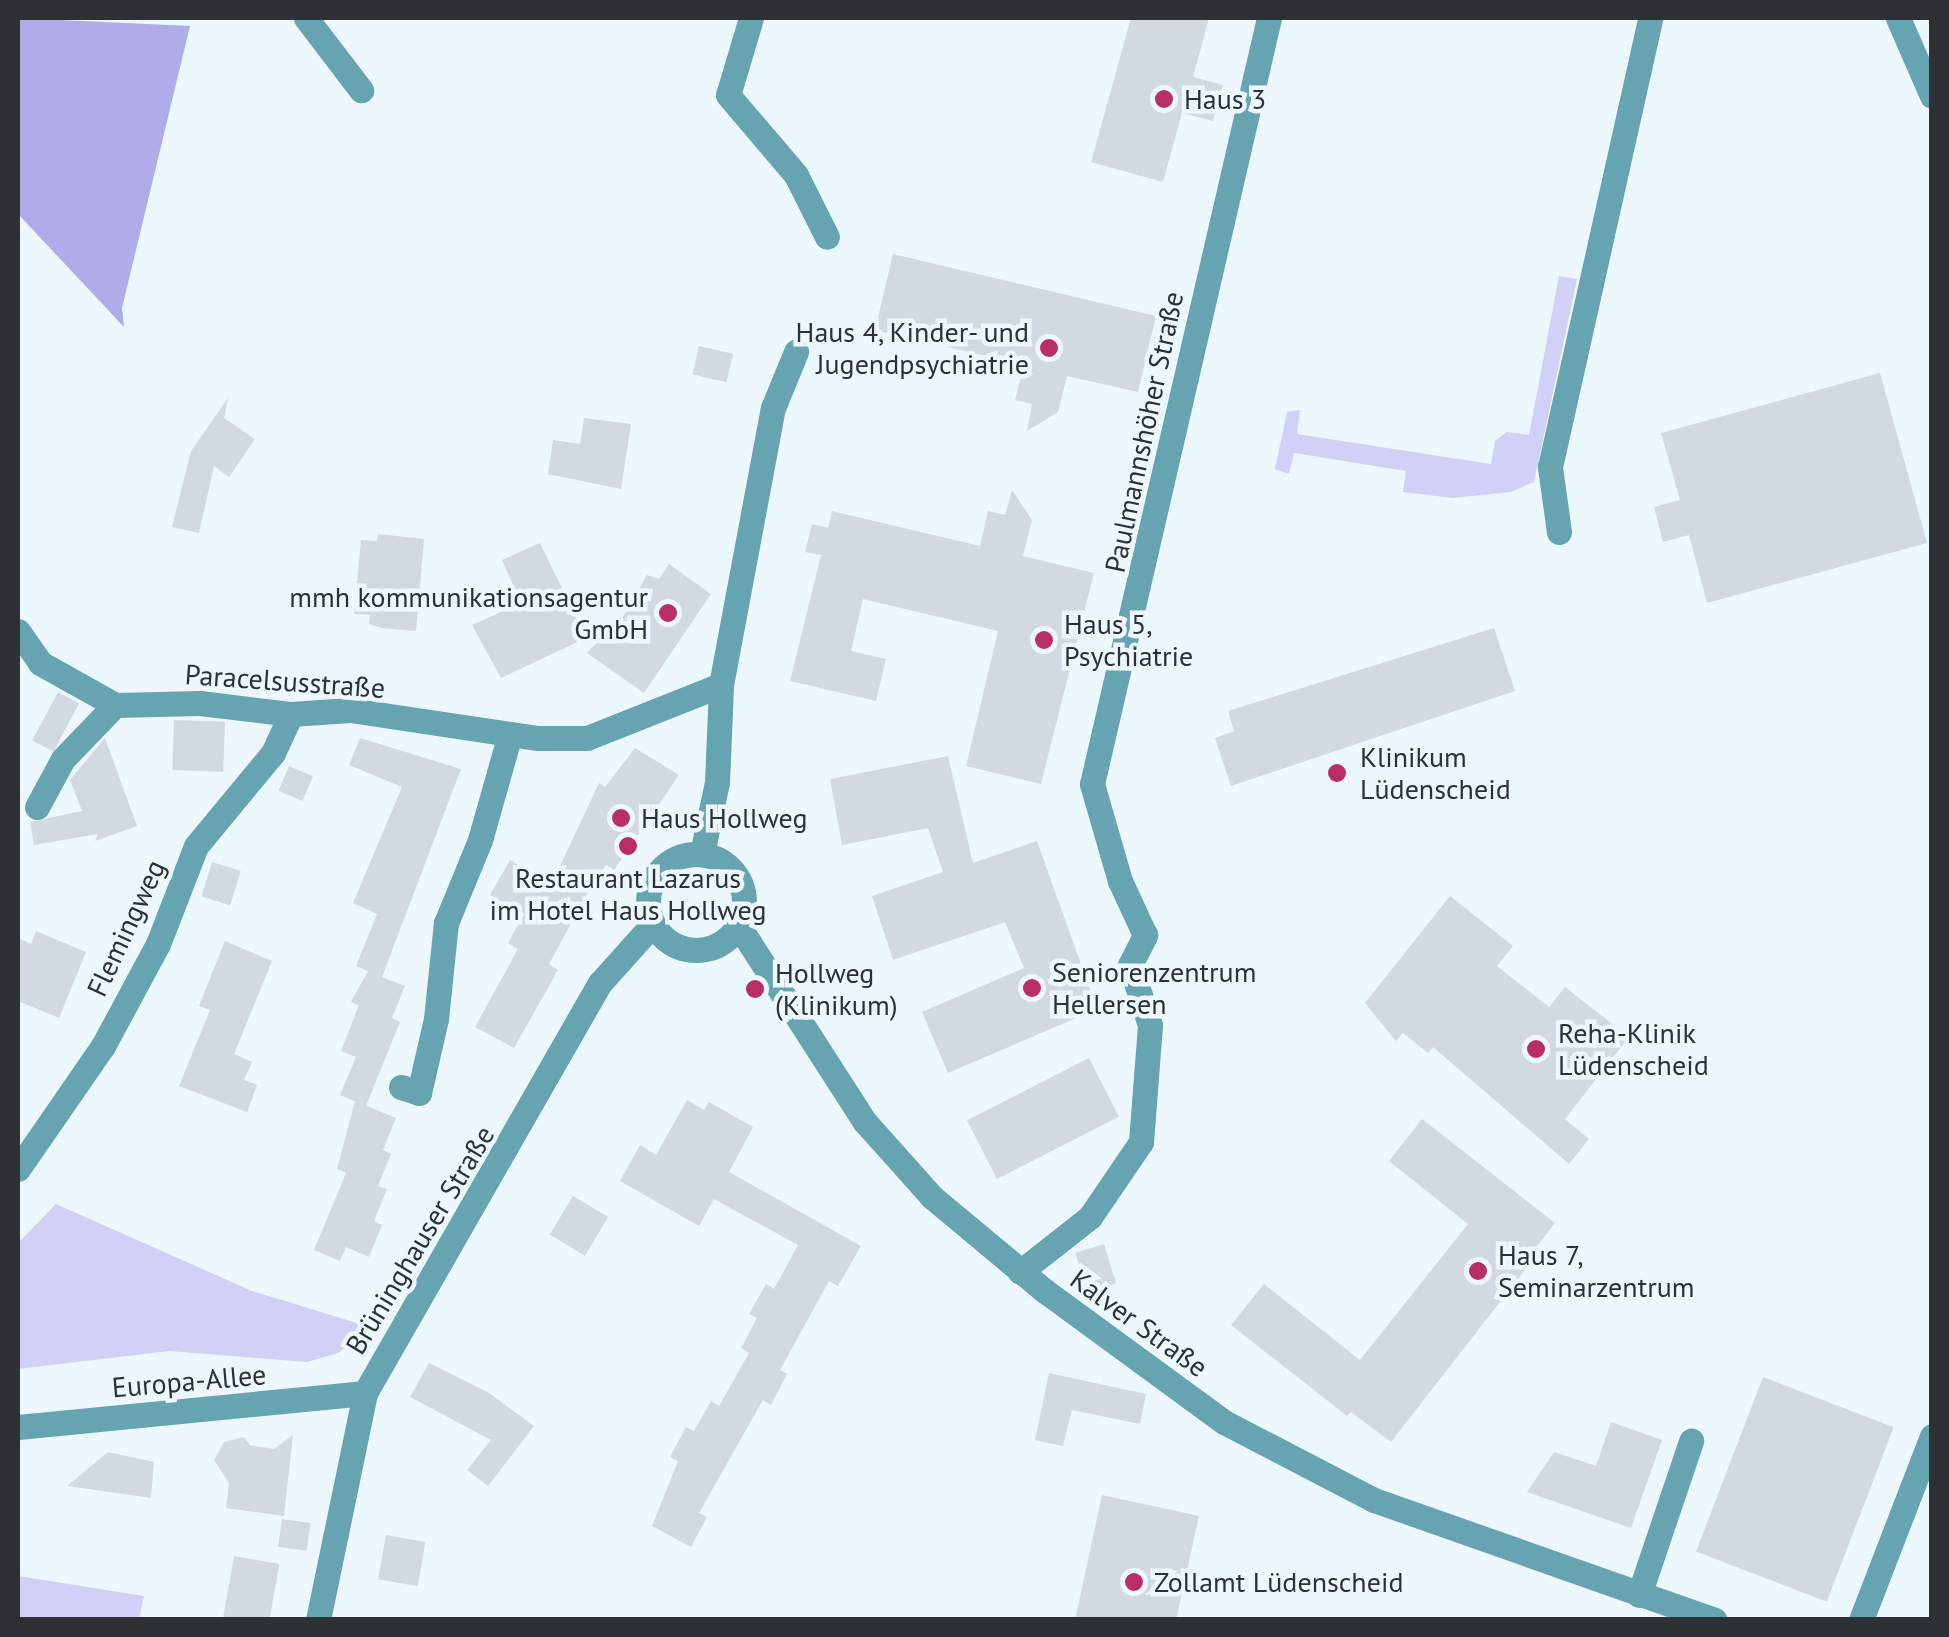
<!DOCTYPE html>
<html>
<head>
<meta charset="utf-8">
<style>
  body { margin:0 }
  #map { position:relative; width:1949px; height:1637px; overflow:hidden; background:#ecf7fe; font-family:"PT Sans",sans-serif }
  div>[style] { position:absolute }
  .green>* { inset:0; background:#d1d0f6 }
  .forest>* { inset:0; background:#b0ace9 }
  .building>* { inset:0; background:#d3d9e3; transform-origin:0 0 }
  .minor>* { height:25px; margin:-12.5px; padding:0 12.5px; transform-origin:12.5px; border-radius:12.5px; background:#67a4b1 }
  .minor>.ring { margin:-12.5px; padding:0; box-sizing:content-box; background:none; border:25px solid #67a4b1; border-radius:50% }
  .dots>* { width:28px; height:28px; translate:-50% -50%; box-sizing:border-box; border:5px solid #ecf7fe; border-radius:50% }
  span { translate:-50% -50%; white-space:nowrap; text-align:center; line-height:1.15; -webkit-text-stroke:9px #ecf7fe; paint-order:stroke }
  .poi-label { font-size:28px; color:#2d3134 }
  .left { translate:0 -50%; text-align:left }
  .right { translate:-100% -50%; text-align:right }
  .street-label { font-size:28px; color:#2d3134 }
  .frame { position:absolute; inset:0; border:20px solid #2d3134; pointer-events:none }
</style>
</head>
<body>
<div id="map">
  <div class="green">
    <div style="clip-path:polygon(1559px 276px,1577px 279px,1534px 482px,1511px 492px,1453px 498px,1403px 492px,1406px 471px,1294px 453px,1289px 474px,1275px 469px,1287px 412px,1300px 410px,1297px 434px,1491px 464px,1495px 441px,1507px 432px,1529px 435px)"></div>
    <div style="clip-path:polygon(56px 1204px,252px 1291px,373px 1328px,338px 1353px,307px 1362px,169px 1351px,18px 1369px,18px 1243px)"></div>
    <div style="clip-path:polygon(18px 1576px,144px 1596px,139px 1619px,18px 1619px)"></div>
  </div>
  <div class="forest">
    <div style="clip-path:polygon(18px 18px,190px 26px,122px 308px,124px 327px,18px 214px)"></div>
  </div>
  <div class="building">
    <div style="clip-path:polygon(1131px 18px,1209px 18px,1193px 77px,1223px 85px,1213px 121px,1182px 113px,1163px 182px,1091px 162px)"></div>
    <div style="clip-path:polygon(893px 254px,1156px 316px,1138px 392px,1067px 376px,1058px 412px,1027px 431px,1032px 404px,1015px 400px,1024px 365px,875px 330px)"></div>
    <div style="left:699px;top:346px;width:35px;height:29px;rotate:13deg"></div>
    <div style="clip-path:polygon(1880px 373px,1927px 543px,1707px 603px,1689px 535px,1663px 542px,1654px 507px,1680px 500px,1661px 433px)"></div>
    <div style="clip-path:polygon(228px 398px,224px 418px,255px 439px,229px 477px,214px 466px,199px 533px,172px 527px,191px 451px)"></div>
    <div style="clip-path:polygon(584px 418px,631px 424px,621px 489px,548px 474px,553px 440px,580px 444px)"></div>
    <div style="clip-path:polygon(1012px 490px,1032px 520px,1023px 556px,1094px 573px,1041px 784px,966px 766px,998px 631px,863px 599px,851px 651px,886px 659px,876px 701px,790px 681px,821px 555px,805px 552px,812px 524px,828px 528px,832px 511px,980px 546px,988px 511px,1005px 515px)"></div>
    <div style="clip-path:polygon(378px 534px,424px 539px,416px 631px,382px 628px,369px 624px,370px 615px,354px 614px,361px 540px,377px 541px)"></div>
    <div style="clip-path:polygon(540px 543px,586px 638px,501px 678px,472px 625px,521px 603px,502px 560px)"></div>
    <div style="clip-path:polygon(669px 564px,711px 594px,644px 693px,587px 653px,625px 614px,647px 575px,659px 579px)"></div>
    <div style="clip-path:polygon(1494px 628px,1515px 691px,1231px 786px,1215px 738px,1234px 731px,1228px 711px)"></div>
    <div style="left:58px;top:692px;width:24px;height:55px;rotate:28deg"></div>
    <div style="left:174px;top:720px;width:51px;height:50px;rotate:2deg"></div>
    <div style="clip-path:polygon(105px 738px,137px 826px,95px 841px,98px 834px,34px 845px,30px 822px,82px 811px,70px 780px)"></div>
    <div style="clip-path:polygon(360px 738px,461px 769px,382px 977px,405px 986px,392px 1018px,400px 1022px,366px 1106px,340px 1095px,356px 1057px,341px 1051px,359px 1005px,351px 1002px,368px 971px,356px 966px,377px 914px,353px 903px,402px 787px,349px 765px)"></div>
    <div style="clip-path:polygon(635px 748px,679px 775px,614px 870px,606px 865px,593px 883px,549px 964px,558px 970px,514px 1048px,475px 1027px,518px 949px,508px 943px,524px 914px,490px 895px,510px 860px,552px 883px,599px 783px,605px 787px)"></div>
    <div style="clip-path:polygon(948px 756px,973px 863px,1037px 841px,1097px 1009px,948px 1073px,922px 1012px,1024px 968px,1005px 922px,893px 960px,872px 896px,943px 872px,928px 828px,842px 845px,830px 779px)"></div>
    <div style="left:289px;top:766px;width:26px;height:27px;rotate:23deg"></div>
    <div style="left:212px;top:862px;width:30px;height:36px;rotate:17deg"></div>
    <div style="clip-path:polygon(1450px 896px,1513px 946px,1497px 966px,1549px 1007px,1565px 987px,1629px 1037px,1565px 1119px,1589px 1139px,1569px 1164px,1433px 1047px,1428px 1053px,1403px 1033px,1396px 1041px,1365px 1003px)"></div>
    <div style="clip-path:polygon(36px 931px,86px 952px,59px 1018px,18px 1001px,18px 938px,31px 944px)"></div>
    <div style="clip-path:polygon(225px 941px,272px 961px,234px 1054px,252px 1062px,244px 1080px,257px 1085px,247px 1112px,179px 1086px,210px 1010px,199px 1006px)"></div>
    <div style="left:1089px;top:1058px;width:66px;height:137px;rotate:63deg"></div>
    <div style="clip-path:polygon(687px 1100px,704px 1110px,709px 1102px,753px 1127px,729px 1172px,861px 1246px,838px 1286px,829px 1281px,780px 1370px,787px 1374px,771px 1405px,763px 1400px,699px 1513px,707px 1517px,691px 1547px,652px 1526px,678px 1461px,670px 1457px,686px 1427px,694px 1431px,711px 1401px,719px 1406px,749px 1353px,741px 1348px,757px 1318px,749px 1314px,766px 1284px,774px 1289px,798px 1245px,714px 1199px,699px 1226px,620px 1181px,640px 1145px,656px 1155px)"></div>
    <div style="clip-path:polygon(355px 1101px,396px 1118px,383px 1150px,391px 1154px,378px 1186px,387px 1189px,374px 1221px,382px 1225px,369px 1257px,346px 1247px,340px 1261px,314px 1250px,346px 1173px,337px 1169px)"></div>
    <div style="clip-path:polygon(1422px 1119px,1555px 1223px,1531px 1254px,1535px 1257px,1391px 1442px,1351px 1412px,1347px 1416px,1231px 1325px,1264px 1284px,1360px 1360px,1468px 1224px,1389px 1161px)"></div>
    <div style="left:573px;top:1196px;width:41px;height:45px;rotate:31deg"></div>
    <div style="left:1104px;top:1244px;width:41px;height:30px;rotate:73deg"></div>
    <div style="clip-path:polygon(429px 1363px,489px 1393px,534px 1426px,488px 1486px,467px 1470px,491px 1440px,410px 1397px)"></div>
    <div style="clip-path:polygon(1049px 1373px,1146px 1394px,1140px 1424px,1072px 1410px,1063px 1446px,1035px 1440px)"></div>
    <div style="left:1763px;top:1377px;width:140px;height:187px;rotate:21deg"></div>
    <div style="clip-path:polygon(1611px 1422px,1662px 1440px,1631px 1528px,1527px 1492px,1554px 1452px,1596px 1466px)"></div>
    <div style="clip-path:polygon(293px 1435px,284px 1516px,226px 1508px,229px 1483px,214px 1460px,224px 1442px,244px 1437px,250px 1445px,274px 1449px)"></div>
    <div style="clip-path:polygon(108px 1452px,154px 1462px,151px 1498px,67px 1486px)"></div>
    <div style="clip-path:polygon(1102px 1495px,1199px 1516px,1176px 1620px,1075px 1620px)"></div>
    <div style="left:282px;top:1519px;width:29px;height:28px;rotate:8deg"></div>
    <div style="left:386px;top:1535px;width:40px;height:45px;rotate:10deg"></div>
    <div style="left:234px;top:1556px;width:46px;height:65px;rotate:10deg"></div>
  </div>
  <div class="minor">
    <div style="left:306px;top:18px;width:91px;rotate:52.6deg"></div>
    <div style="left:751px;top:18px;width:80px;rotate:106.6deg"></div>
    <div style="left:728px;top:95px;width:105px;rotate:49.6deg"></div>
    <div style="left:796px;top:175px;width:69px;rotate:63.4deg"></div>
    <div style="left:1898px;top:18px;width:85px;rotate:66.4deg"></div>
    <div style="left:1559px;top:532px;width:66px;rotate:-97.9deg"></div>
    <div style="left:1550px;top:467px;width:460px;rotate:-77.4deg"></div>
    <div style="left:18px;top:631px;width:39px;rotate:55deg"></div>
    <div style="left:40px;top:663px;width:86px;rotate:29.2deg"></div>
    <div style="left:115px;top:705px;width:85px;rotate:-1.3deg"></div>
    <div style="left:200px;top:703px;width:92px;rotate:6.9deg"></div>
    <div style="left:291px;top:714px;width:59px;rotate:-3.9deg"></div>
    <div style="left:350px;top:710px;width:190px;rotate:8.5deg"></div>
    <div style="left:538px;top:738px;width:49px"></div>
    <div style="left:587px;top:738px;width:144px;rotate:-21.6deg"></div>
    <div style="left:37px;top:807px;width:55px;rotate:-61.6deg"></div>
    <div style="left:63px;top:759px;width:75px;rotate:-46.1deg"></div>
    <div style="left:702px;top:854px;width:74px;rotate:-78.2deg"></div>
    <div style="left:717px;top:782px;width:97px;rotate:-87.6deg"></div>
    <div style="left:721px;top:685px;width:282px;rotate:-79.4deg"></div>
    <div style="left:773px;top:408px;width:61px;rotate:-67.7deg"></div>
    <div class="ring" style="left:648px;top:854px;width:71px;height:71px"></div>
    <div style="left:738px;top:925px;width:234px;rotate:57.2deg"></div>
    <div style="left:865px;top:1122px;width:101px;rotate:48.2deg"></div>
    <div style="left:932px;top:1197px;width:147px;rotate:39.8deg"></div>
    <div style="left:1045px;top:1291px;width:222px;rotate:36.2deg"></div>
    <div style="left:1224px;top:1422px;width:169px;rotate:27.5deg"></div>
    <div style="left:1374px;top:1500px;width:361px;rotate:19.4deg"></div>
    <div style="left:401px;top:1087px;width:19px;rotate:18deg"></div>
    <div style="left:419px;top:1093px;width:76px;rotate:-77.1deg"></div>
    <div style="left:436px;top:1019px;width:97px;rotate:-84.1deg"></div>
    <div style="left:446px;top:923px;width:90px;rotate:-67.7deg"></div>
    <div style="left:480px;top:840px;width:110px;rotate:-74.2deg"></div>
    <div style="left:18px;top:1169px;width:150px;rotate:-55.4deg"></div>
    <div style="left:103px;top:1046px;width:116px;rotate:-61.7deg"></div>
    <div style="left:158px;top:944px;width:105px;rotate:-68.8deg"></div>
    <div style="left:196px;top:846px;width:121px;rotate:-50.4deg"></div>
    <div style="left:273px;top:753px;width:43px;rotate:-65.2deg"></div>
    <div style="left:1020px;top:1272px;width:89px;rotate:-38.2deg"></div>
    <div style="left:1090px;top:1217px;width:91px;rotate:-55.8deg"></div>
    <div style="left:1141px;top:1142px;width:117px;rotate:-85.6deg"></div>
    <div style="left:1150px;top:1025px;width:63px;rotate:-108.4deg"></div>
    <div style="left:1130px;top:965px;width:34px;rotate:-63deg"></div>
    <div style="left:1145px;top:935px;width:60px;rotate:-114.8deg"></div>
    <div style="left:1120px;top:881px;width:101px;rotate:-106.1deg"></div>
    <div style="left:1092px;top:784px;width:786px;rotate:-76.99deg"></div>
    <div style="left:18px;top:1427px;width:349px;rotate:-5.6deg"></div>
    <div style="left:1639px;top:1595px;width:163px;rotate:-71.3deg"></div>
    <div style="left:318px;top:1620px;width:232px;rotate:-78.3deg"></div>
    <div style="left:365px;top:1393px;width:473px;rotate:-60.2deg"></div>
    <div style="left:600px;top:983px;width:78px;rotate:-48.1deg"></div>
    <div style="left:1861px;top:1620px;width:197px;rotate:-68.9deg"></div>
  </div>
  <div class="dots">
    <div style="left:1164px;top:99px;background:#b92e66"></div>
    <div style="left:1049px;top:348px;background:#b92e66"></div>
    <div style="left:668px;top:613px;background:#b92e66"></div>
    <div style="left:1044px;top:640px;background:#b92e66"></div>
    <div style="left:1337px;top:773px;background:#b92e66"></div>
    <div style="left:621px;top:818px;background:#b92e66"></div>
    <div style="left:628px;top:846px;background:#b92e66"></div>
    <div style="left:1032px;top:988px;background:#b92e66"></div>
    <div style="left:755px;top:989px;background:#b92e66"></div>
    <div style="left:1536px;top:1049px;background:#b92e66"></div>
    <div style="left:1478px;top:1271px;background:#b92e66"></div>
    <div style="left:1134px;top:1582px;background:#b92e66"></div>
  </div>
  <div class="poi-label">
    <span class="left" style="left:1184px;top:99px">Haus 3</span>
    <span class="right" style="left:1029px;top:348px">Haus 4, Kinder- und<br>Jugendpsychiatrie</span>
    <span class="right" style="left:648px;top:613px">mmh kommunikationsagentur<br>GmbH</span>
    <span class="left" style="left:1064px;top:640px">Haus 5,<br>Psychiatrie</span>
    <span class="left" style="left:1360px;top:773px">Klinikum<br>Lüdenscheid</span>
    <span class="left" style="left:641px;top:818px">Haus Hollweg</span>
    <span style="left:628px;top:894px">Restaurant Lazarus<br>im Hotel Haus Hollweg</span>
    <span class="left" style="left:1052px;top:988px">Seniorenzentrum<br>Hellersen</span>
    <span class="left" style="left:775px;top:989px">Hollweg<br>(Klinikum)</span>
    <span class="left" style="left:1558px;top:1049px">Reha-Klinik<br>Lüdenscheid</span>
    <span class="left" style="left:1498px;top:1271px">Haus 7,<br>Seminarzentrum</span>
    <span class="left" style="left:1154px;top:1582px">Zollamt Lüdenscheid</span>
  </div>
  <div class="street-label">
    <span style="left:1144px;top:432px;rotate:-78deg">Paulmannshöher Straße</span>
    <span style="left:285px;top:681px;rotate:4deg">Paracelsusstraße</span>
    <span style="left:126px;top:928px;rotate:-65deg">Flemingweg</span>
    <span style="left:420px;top:1240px;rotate:-59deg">Brüninghauser Straße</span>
    <span style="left:1139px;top:1323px;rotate:36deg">Kalver Straße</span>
    <span style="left:189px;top:1381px;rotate:-5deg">Europa-Allee</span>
  </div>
  <div class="frame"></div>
</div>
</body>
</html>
